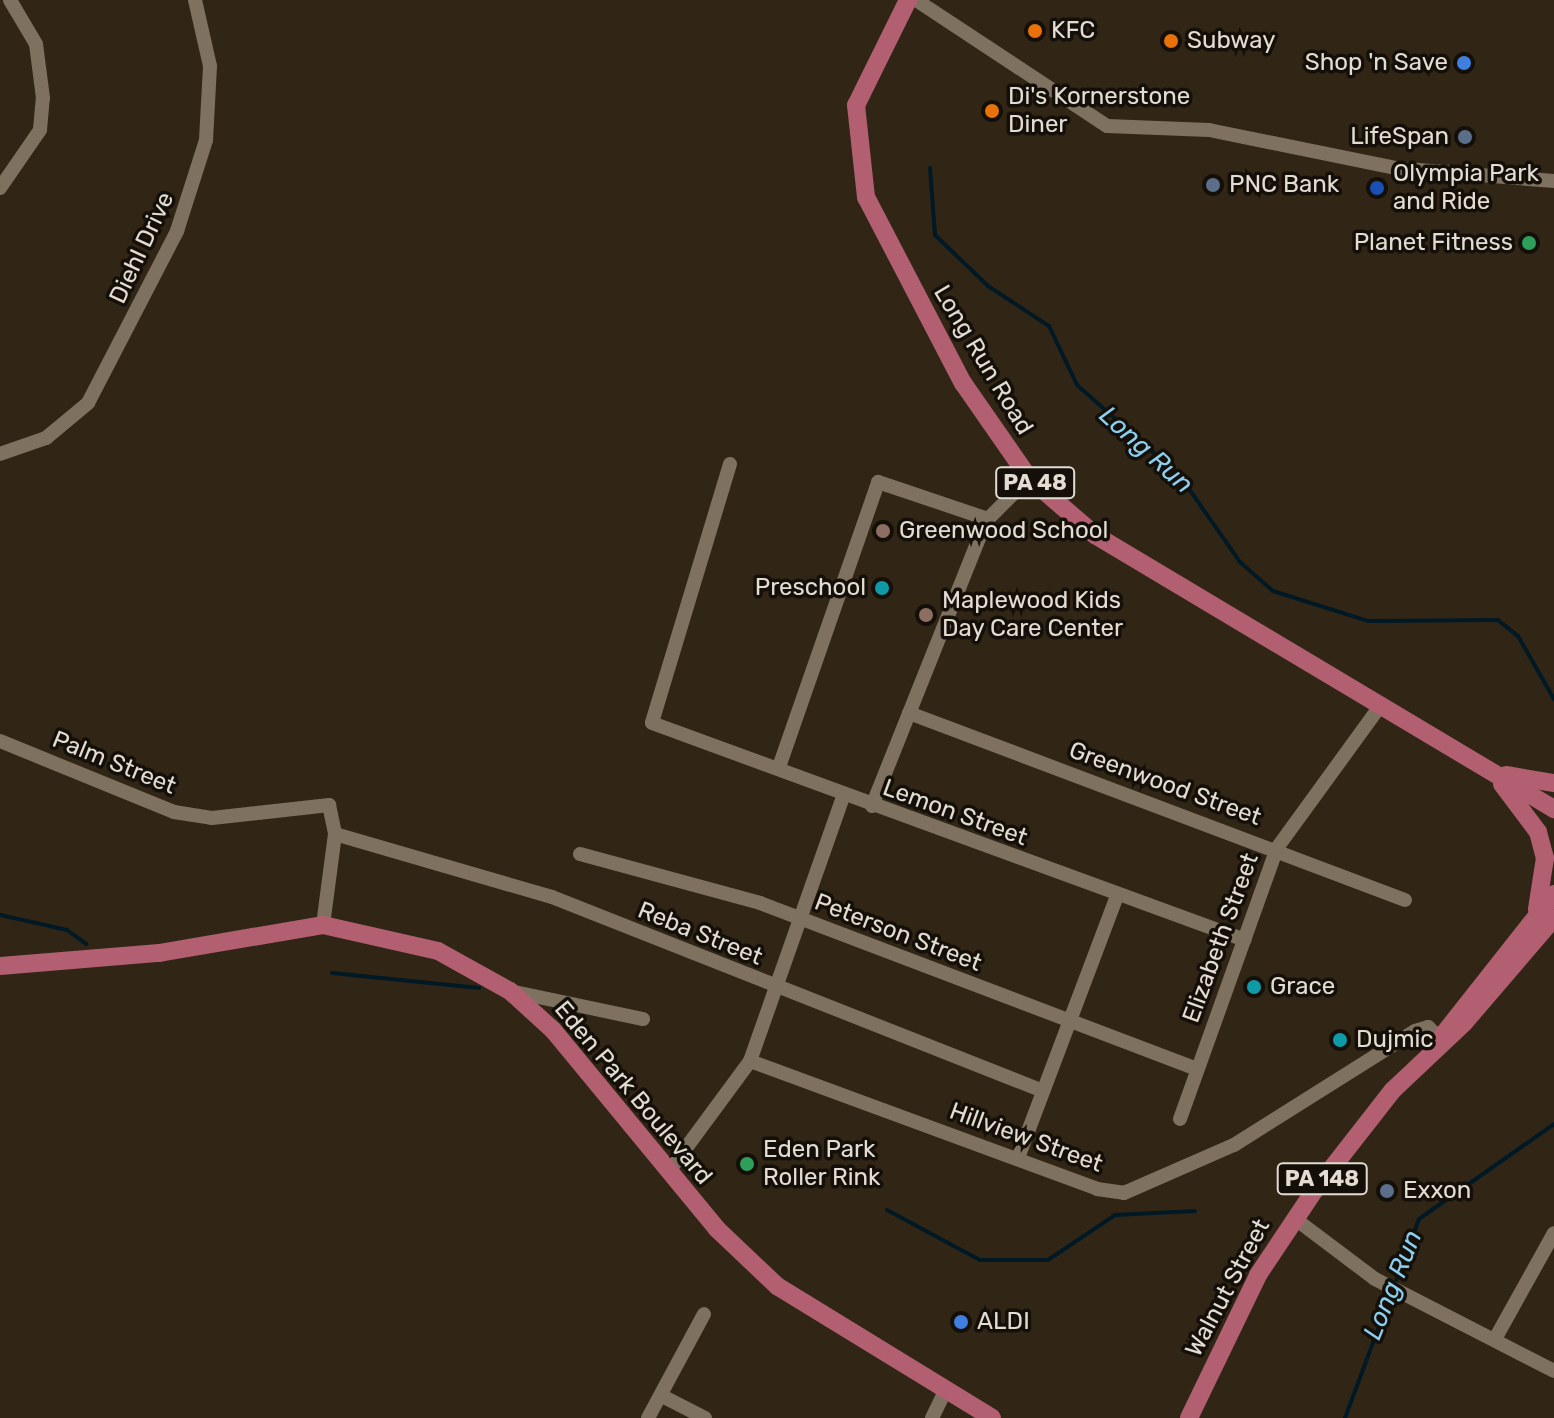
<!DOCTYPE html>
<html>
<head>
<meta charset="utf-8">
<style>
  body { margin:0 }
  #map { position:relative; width:1554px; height:1418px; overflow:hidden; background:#312616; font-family:Rubik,sans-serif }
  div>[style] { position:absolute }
  .stream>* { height:4px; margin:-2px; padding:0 2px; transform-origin:2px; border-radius:2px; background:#001925 }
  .minor>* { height:14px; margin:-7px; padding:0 7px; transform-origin:7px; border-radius:7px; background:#7e7160 }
  .major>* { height:18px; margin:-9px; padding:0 9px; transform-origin:9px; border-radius:9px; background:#b25f71 }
  .dots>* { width:22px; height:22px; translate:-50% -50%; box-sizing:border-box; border:4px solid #141009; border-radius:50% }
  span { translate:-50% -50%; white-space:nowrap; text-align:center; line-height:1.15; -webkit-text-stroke:7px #141009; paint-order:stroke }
  .shield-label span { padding:2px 6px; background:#141009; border:2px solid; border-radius:6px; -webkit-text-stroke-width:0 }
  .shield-label { font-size:22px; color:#e3dcd2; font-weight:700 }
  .poi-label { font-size:24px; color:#e3dcd2 }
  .left { translate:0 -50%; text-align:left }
  .right { translate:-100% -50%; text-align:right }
  .street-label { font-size:24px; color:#e3dcd2 }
  .water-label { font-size:26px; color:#8bd0f1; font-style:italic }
</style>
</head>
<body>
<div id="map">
  <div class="stream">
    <div style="left:930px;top:168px;width:67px;rotate:85.7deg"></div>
    <div style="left:935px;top:235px;width:74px;rotate:43.9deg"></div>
    <div style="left:988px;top:286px;width:73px;rotate:33.3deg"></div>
    <div style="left:1049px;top:326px;width:65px;rotate:64.6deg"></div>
    <div style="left:1077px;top:385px;width:137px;rotate:41.5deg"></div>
    <div style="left:1180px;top:476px;width:105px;rotate:55.1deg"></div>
    <div style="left:1240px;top:562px;width:44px;rotate:41.3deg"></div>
    <div style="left:1273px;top:591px;width:100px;rotate:17.5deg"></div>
    <div style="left:1368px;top:621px;width:130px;rotate:-0.4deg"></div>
    <div style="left:1498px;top:620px;width:26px;rotate:39deg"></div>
    <div style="left:1518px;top:636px;width:73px;rotate:60.3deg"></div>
    <div style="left:0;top:915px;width:69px;rotate:12.6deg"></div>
    <div style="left:67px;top:930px;width:24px;rotate:36deg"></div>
    <div style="left:332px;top:973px;width:148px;rotate:5.8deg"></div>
    <div style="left:887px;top:1210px;width:106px;rotate:28.3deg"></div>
    <div style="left:980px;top:1260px;width:68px"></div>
    <div style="left:1048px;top:1260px;width:81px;rotate:-33.9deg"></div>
    <div style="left:1115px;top:1215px;width:80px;rotate:-2.9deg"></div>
    <div style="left:1345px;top:1418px;width:212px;rotate:-69.6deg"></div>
    <div style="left:1419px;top:1219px;width:165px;rotate:-35.1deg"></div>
  </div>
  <div class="minor">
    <div style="left:916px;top:0;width:229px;rotate:33.4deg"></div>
    <div style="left:1107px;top:126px;width:102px;rotate:2.2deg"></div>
    <div style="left:1209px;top:130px;width:190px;rotate:11.5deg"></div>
    <div style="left:1395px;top:168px;width:160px;rotate:4.7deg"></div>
    <div style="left:0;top:188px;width:70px;rotate:-55.4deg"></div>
    <div style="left:40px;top:130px;width:32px;rotate:-85deg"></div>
    <div style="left:43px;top:98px;width:54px;rotate:-97.4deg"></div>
    <div style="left:36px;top:44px;width:51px;rotate:-120.6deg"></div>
    <div style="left:0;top:454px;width:49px;rotate:-19.2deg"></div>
    <div style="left:46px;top:438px;width:55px;rotate:-39.8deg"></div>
    <div style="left:88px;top:403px;width:194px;rotate:-62.6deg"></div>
    <div style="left:177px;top:231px;width:96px;rotate:-72.3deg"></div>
    <div style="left:206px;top:140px;width:74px;rotate:-86.9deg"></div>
    <div style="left:210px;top:66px;width:68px;rotate:-102.8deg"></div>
    <div style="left:730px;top:464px;width:270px;rotate:106.8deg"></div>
    <div style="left:652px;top:723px;width:631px;rotate:20.1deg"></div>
    <div style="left:909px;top:713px;width:530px;rotate:20.66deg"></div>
    <div style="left:0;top:741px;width:188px;rotate:22.2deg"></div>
    <div style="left:174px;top:812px;width:38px;rotate:9deg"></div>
    <div style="left:212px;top:818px;width:118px;rotate:-6.3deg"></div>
    <div style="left:329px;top:805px;width:30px;rotate:78deg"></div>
    <div style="left:335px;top:834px;width:92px;rotate:97.5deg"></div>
    <div style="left:779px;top:767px;width:302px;rotate:-70.8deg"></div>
    <div style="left:878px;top:482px;width:116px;rotate:18.6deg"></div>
    <div style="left:872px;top:806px;width:307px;rotate:-68.2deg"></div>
    <div style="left:986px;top:521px;width:61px;rotate:-45deg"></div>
    <div style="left:335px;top:834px;width:226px;rotate:16.2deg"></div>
    <div style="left:552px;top:897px;width:528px;rotate:21.56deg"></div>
    <div style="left:580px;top:854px;width:187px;rotate:15.2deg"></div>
    <div style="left:760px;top:903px;width:467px;rotate:20.8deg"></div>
    <div style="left:510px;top:991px;width:136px;rotate:11.9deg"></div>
    <div style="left:750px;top:1061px;width:370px;rotate:20.2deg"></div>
    <div style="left:1097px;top:1189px;width:27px;rotate:8deg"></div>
    <div style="left:1124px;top:1193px;width:120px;rotate:-23.6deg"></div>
    <div style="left:1234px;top:1145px;width:214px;rotate:-32.2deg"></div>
    <div style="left:1415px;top:1031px;width:14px;rotate:-17deg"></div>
    <div style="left:1428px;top:1027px;width:18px;rotate:43deg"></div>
    <div style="left:1180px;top:1119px;width:288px;rotate:-70.3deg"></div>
    <div style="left:1277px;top:848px;width:175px;rotate:-54deg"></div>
    <div style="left:1018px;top:1158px;width:280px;rotate:-69.3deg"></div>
    <div style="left:669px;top:1171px;width:137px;rotate:-53.6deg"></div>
    <div style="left:750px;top:1061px;width:283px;rotate:-70.6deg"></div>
    <div style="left:1294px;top:1218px;width:101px;rotate:37deg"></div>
    <div style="left:1375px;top:1279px;width:201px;rotate:27.2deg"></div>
    <div style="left:1495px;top:1339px;width:121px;rotate:-60.9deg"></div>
    <div style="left:664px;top:1397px;width:46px;rotate:27.1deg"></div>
    <div style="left:648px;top:1418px;width:118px;rotate:-61.7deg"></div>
    <div style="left:932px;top:1418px;width:28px;rotate:-64deg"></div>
  </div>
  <div class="major">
    <div style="left:908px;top:0;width:117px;rotate:116.3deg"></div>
    <div style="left:856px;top:105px;width:93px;rotate:83.8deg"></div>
    <div style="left:866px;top:197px;width:210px;rotate:62.5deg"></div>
    <div style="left:963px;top:383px;width:116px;rotate:55.2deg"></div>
    <div style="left:1029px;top:478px;width:87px;rotate:40.8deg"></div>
    <div style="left:1095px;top:535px;width:535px;rotate:30.84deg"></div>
    <div style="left:1506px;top:775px;width:49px;rotate:9.5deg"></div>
    <div style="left:1502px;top:784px;width:60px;rotate:53.1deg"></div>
    <div style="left:1538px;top:832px;width:27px;rotate:75deg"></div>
    <div style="left:1545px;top:858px;width:52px;rotate:98.9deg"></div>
    <div style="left:0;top:966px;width:160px;rotate:-4.7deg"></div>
    <div style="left:159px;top:953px;width:166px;rotate:-9.7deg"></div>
    <div style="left:323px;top:925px;width:118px;rotate:12.7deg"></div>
    <div style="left:438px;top:951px;width:82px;rotate:29.1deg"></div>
    <div style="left:510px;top:991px;width:58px;rotate:42.2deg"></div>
    <div style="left:553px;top:1030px;width:258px;rotate:50.5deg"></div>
    <div style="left:717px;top:1229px;width:83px;rotate:43.5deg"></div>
    <div style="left:777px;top:1286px;width:252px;rotate:31.5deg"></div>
    <div style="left:1442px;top:1036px;width:181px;rotate:-51.7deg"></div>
    <div style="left:1189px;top:1418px;width:159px;rotate:-64.2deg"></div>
    <div style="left:1258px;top:1275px;width:101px;rotate:-56.3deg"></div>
    <div style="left:1314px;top:1191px;width:128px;rotate:-52deg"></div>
    <div style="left:1393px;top:1090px;width:98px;rotate:-43.3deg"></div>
    <div style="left:1464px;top:1023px;width:138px;rotate:-49.4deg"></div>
  </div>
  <div class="dots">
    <div style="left:1035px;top:31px;background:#e8710a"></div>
    <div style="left:1171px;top:41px;background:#e8710a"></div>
    <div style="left:1464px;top:63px;background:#3f7fe0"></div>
    <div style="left:992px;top:111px;background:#e8710a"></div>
    <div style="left:1465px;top:137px;background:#5c6f8a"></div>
    <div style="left:1213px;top:185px;background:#5c6f8a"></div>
    <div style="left:1377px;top:188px;background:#1a4fb4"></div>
    <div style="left:1529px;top:243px;background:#2e9e5b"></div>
    <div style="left:883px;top:531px;background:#8d6e63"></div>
    <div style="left:882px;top:588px;background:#0f9aa8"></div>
    <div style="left:926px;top:615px;background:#8d6e63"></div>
    <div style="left:1254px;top:987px;background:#0f9aa8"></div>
    <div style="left:1340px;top:1040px;background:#0f9aa8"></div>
    <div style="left:747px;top:1164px;background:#2e9e5b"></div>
    <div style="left:1387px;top:1191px;background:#5c6f8a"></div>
    <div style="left:961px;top:1322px;background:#3f7fe0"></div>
  </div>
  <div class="shield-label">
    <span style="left:1035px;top:483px">PA 48</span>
    <span style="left:1322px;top:1179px">PA 148</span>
  </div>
  <div class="poi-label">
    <span class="left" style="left:1051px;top:31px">KFC</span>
    <span class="left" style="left:1187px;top:41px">Subway</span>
    <span class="right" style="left:1448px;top:63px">Shop 'n Save</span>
    <span class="left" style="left:1008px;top:111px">Di's Kornerstone<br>Diner</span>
    <span class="right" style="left:1449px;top:137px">LifeSpan</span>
    <span class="left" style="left:1393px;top:188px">Olympia Park<br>and Ride</span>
    <span class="left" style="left:1229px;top:185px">PNC Bank</span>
    <span class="right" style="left:1513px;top:243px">Planet Fitness</span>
    <span class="left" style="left:899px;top:531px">Greenwood School</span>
    <span class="right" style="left:866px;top:588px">Preschool</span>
    <span class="left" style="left:942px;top:615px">Maplewood Kids<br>Day Care Center</span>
    <span class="left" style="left:1270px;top:987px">Grace</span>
    <span class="left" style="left:1356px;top:1040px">Dujmic</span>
    <span class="left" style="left:763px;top:1164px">Eden Park<br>Roller Rink</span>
    <span class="left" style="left:1403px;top:1191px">Exxon</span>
    <span class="left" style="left:977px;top:1322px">ALDI</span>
  </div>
  <div class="street-label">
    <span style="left:142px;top:248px;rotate:-65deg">Diehl Drive</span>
    <span style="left:983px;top:360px;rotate:59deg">Long Run Road</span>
    <span style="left:114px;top:763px;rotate:22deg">Palm Street</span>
    <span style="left:1165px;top:784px;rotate:20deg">Greenwood Street</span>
    <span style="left:955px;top:813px;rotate:20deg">Lemon Street</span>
    <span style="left:898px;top:933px;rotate:21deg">Peterson Street</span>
    <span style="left:700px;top:934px;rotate:22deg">Reba Street</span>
    <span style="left:1221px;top:938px;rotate:-70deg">Elizabeth Street</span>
    <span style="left:633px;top:1093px;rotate:50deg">Eden Park Boulevard</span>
    <span style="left:1026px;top:1138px;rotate:20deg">Hillview Street</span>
    <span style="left:1228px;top:1288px;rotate:-62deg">Walnut Street</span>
  </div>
  <div class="water-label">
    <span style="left:1146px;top:450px;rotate:42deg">Long Run</span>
    <span style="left:1393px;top:1285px;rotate:-68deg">Long Run</span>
  </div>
</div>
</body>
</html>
